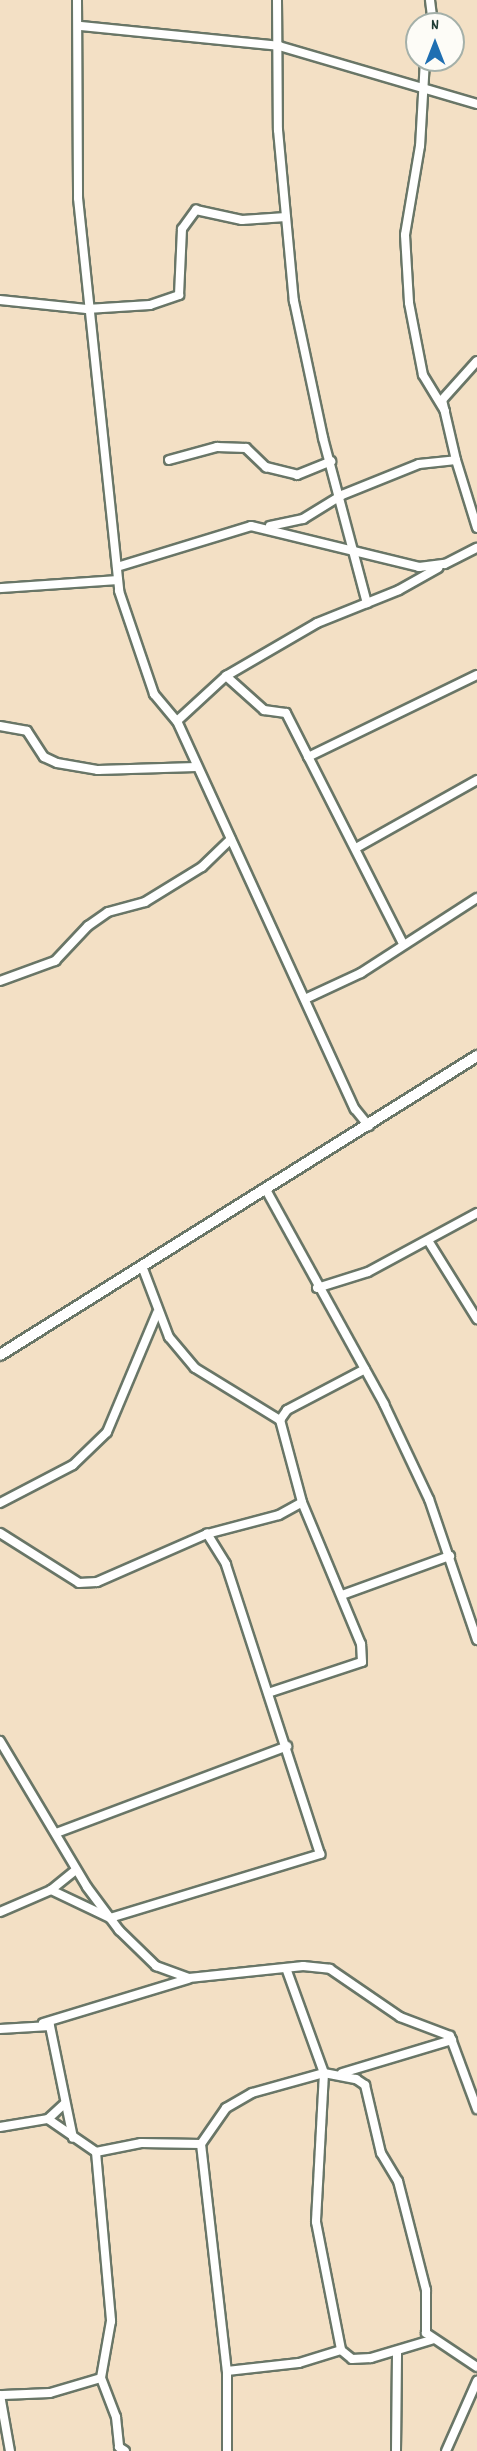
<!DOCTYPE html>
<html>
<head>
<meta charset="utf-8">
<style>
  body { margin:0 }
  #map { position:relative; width:477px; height:2451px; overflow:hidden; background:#f3e0c5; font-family:Dekko,sans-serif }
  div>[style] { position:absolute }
  .roads { filter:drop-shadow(2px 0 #697667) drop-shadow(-2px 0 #697667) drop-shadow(0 2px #697667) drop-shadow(0 -2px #697667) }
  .minor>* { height:8px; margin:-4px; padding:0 4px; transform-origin:4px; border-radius:4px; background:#fff }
  .secondary>* { height:10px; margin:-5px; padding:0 5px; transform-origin:5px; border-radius:5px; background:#fff }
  span { translate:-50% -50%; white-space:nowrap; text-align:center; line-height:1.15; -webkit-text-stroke:5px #fdfcf7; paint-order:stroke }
  .north { position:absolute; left:405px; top:12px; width:60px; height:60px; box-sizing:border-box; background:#fdfcf7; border:2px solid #a4b0a9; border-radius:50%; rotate:0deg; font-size:16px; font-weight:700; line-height:24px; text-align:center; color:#1f3d34 }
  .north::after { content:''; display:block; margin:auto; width:21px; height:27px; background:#1f6fb2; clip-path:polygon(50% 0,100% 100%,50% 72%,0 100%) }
</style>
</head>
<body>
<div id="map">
  <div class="roads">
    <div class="minor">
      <div style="left:77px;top:0;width:198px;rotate:89.7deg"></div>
      <div style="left:78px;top:198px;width:395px;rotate:84deg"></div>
      <div style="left:119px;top:591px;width:109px;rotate:71.2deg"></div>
      <div style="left:154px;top:694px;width:35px;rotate:50deg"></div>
      <div style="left:177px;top:721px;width:427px;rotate:65.4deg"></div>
      <div style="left:355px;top:1109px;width:22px;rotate:51deg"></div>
      <div style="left:277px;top:0;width:130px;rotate:89.6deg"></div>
      <div style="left:278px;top:130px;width:172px;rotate:84.7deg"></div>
      <div style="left:294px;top:301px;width:140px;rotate:78deg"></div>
      <div style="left:323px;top:438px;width:171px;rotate:75.1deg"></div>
      <div style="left:430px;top:0;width:24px;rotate:83deg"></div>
      <div style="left:80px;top:26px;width:200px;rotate:5.7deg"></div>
      <div style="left:279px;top:46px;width:206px;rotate:16.3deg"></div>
      <div style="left:425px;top:60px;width:86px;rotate:93.3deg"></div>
      <div style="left:420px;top:146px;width:90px;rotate:99.6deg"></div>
      <div style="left:405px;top:235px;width:68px;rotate:86.6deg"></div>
      <div style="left:409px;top:303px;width:73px;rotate:79deg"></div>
      <div style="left:423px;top:375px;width:42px;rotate:58.6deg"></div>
      <div style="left:0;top:300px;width:87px;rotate:5.9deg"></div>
      <div style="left:87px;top:309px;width:63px;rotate:-3.6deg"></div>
      <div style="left:150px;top:305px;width:31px;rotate:-19deg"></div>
      <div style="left:179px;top:295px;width:66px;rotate:-87.4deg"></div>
      <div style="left:182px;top:229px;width:24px;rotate:-54deg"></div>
      <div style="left:196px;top:210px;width:47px;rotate:12.3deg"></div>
      <div style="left:242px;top:220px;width:44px;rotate:-3.9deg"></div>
      <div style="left:169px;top:460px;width:50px;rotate:-15.2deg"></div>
      <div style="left:217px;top:447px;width:29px;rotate:2deg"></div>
      <div style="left:246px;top:448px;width:28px;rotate:44deg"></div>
      <div style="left:266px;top:467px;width:32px;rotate:14deg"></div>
      <div style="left:297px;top:475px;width:37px;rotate:-22deg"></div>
      <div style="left:456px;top:460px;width:71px;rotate:72.8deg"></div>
      <div style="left:270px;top:526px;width:34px;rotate:-12deg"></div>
      <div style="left:303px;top:519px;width:46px;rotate:-31.6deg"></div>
      <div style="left:342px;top:495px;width:83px;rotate:-21.9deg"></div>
      <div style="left:419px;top:464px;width:37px;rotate:-6deg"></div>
      <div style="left:456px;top:460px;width:62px;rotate:-103.1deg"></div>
      <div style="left:442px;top:400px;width:52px;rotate:-48.1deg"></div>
      <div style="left:117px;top:567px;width:140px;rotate:-17deg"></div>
      <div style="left:251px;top:526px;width:173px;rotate:13.7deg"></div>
      <div style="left:419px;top:567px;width:26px;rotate:-7deg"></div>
      <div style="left:445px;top:564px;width:36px;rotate:-27deg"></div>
      <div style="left:0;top:588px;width:118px;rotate:-3.9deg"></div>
      <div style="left:226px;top:676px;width:51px;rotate:41.8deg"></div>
      <div style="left:264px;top:710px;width:22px;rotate:8deg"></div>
      <div style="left:286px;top:713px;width:259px;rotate:63.1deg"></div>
      <div style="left:177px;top:721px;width:67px;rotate:-42.6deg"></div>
      <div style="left:226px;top:676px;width:105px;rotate:-30.2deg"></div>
      <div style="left:317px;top:623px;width:88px;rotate:-21.9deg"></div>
      <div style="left:399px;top:590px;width:45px;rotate:-29.4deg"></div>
      <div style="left:0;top:726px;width:27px;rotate:10deg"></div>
      <div style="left:27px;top:731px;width:31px;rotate:57deg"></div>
      <div style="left:44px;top:757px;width:14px;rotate:25deg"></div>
      <div style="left:57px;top:763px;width:42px;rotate:9.7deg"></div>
      <div style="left:98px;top:770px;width:98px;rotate:-1.8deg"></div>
      <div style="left:308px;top:757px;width:188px;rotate:-25.9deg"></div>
      <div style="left:356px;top:848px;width:139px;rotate:-29.3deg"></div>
      <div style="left:0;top:981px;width:59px;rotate:-20deg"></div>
      <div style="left:55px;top:961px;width:48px;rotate:-46.7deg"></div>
      <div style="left:88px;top:926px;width:24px;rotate:-35deg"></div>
      <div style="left:108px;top:912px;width:38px;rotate:-15deg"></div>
      <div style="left:145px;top:902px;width:67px;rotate:-31.6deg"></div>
      <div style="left:202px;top:867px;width:40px;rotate:-44deg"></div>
      <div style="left:305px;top:999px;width:62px;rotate:-24.9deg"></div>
      <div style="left:361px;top:973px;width:138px;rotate:-32.9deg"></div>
      <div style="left:265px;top:1188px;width:247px;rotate:61.1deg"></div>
      <div style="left:384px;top:1404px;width:105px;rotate:64.7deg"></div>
      <div style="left:429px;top:1499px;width:149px;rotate:71.2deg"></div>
      <div style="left:429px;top:1242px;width:91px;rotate:58.1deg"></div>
      <div style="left:142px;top:1266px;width:76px;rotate:69.2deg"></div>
      <div style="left:169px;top:1337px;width:40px;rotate:50deg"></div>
      <div style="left:195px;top:1368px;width:100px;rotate:31.5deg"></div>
      <div style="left:317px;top:1288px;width:53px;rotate:-17.4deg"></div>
      <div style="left:368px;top:1272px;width:124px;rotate:-28.4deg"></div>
      <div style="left:0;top:1503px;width:82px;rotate:-27.5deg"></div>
      <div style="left:73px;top:1465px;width:47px;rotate:-44.1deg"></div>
      <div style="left:107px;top:1432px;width:129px;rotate:-67.2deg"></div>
      <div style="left:0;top:1533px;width:93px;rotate:32.3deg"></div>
      <div style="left:79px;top:1583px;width:18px;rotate:-3deg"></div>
      <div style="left:97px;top:1582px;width:120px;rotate:-23.6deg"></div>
      <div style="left:207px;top:1534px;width:74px;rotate:-14.8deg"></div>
      <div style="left:279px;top:1515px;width:26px;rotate:-29deg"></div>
      <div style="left:342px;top:1595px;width:115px;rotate:-19.9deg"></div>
      <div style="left:268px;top:1693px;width:99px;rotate:-18.3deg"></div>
      <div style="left:362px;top:1662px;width:18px;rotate:-93deg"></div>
      <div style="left:361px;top:1644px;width:154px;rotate:-112.6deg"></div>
      <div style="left:302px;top:1502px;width:85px;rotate:-105deg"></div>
      <div style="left:280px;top:1420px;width:12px;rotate:-55deg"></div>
      <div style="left:287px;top:1410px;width:88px;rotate:-27.7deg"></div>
      <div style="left:0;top:1741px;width:170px;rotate:59.2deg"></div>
      <div style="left:87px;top:1887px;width:54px;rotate:53.3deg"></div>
      <div style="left:119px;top:1930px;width:52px;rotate:44.2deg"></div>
      <div style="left:156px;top:1966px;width:35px;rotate:20deg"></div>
      <div style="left:189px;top:1978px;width:115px;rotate:-6deg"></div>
      <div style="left:303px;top:1966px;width:27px;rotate:6deg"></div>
      <div style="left:330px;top:1969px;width:85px;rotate:34.4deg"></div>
      <div style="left:400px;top:2017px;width:53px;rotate:20.8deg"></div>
      <div style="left:450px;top:2036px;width:78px;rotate:69.7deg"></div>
      <div style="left:56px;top:1833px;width:247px;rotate:-20.6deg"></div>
      <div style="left:51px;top:1890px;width:65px;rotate:25.4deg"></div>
      <div style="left:110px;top:1918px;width:220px;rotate:-16.9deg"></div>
      <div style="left:320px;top:1854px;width:305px;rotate:-108deg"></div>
      <div style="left:226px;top:1564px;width:36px;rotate:-122deg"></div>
      <div style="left:0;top:1912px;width:56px;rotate:-23.3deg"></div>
      <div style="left:51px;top:1890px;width:32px;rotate:-39deg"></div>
      <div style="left:286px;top:1968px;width:112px;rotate:70.1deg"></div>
      <div style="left:324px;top:2073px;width:149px;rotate:93.1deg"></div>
      <div style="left:316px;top:2222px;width:130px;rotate:78.9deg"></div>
      <div style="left:341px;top:2350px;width:14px;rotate:39deg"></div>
      <div style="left:352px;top:2359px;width:19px;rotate:-3deg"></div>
      <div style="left:371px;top:2358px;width:63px;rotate:-16.7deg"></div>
      <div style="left:43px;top:2023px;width:152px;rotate:-16.9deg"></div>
      <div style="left:0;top:2029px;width:50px;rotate:-3.4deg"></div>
      <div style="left:50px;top:2026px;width:114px;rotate:78.4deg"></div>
      <div style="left:342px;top:2073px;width:115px;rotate:-16.7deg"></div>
      <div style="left:48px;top:2119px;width:23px;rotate:-43deg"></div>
      <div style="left:0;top:2127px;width:49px;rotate:-9.5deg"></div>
      <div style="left:48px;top:2119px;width:58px;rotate:34.5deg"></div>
      <div style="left:96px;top:2152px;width:46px;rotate:-11.3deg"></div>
      <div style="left:141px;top:2143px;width:60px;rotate:1deg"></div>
      <div style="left:201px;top:2144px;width:44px;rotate:-55.2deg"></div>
      <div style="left:226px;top:2108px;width:30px;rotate:-30deg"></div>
      <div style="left:252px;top:2093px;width:75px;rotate:-15.5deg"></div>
      <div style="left:324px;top:2073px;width:33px;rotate:11deg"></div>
      <div style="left:356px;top:2079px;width:11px;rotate:34deg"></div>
      <div style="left:365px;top:2085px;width:70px;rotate:76.8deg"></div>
      <div style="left:381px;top:2153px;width:33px;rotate:59deg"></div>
      <div style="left:398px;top:2181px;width:113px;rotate:75.6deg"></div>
      <div style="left:426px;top:2290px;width:43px;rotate:90deg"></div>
      <div style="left:426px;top:2333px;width:61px;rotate:33.7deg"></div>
      <div style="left:201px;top:2144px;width:228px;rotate:83.5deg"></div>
      <div style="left:227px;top:2371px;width:72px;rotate:-6.3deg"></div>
      <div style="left:299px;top:2363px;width:44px;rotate:-17.2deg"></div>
      <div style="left:96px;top:2152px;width:170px;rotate:84.9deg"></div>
      <div style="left:111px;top:2321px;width:58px;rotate:100deg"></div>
      <div style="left:101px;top:2378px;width:42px;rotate:69deg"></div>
      <div style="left:116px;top:2417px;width:30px;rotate:84deg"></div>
      <div style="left:119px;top:2447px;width:7px;rotate:34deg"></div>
      <div style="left:227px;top:2371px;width:80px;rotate:90deg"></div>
      <div style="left:0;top:2395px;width:57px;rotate:79.9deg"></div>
      <div style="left:3px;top:2395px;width:47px;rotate:-2.4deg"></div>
      <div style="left:50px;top:2393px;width:53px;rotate:-16.4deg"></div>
      <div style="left:396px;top:2451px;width:99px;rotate:-89.4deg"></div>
      <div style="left:446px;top:2451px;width:77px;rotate:-66.1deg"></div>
    </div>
    <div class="secondary">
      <div style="left:0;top:1355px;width:563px;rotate:-32.08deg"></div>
    </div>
  </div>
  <div class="north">N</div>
</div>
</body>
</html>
